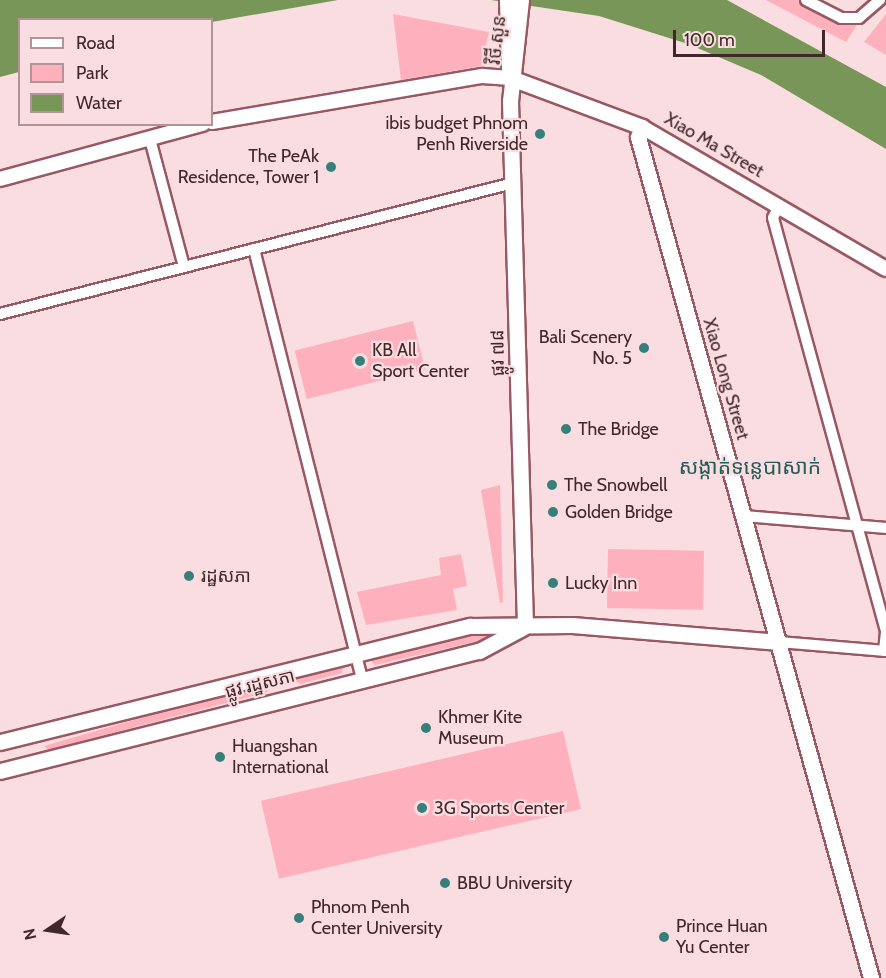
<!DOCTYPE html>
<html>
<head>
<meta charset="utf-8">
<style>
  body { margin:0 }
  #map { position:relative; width:886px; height:978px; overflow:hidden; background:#fadde0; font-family:Cabin,"Noto Sans Khmer",sans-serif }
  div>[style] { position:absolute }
  .green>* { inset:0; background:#feb1bd; transform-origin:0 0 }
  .water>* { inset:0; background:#789657 }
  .roads { filter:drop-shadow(2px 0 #975964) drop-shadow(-2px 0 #975964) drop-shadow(0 2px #975964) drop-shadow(0 -2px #975964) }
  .minor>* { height:10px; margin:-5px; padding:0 5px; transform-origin:5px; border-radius:5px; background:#fff }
  .tertiary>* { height:14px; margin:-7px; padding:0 7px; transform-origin:7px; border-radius:7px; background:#fff }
  .secondary>* { height:15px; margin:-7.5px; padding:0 7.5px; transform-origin:7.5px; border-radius:7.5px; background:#fff }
  .dots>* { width:16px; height:16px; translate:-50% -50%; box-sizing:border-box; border:3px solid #fadde0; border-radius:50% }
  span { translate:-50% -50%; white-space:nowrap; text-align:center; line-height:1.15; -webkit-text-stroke:4.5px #fadde0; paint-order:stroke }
  .street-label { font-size:18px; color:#41262a }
  .poi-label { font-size:18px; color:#41262a }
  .right { translate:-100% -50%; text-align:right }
  .left { translate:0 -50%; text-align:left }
  .quarter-label { font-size:21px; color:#225c58 }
  .legend { position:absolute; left:18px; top:18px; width:195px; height:108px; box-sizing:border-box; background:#fadde0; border:2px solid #b09497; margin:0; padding:8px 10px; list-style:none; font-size:18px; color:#41262a }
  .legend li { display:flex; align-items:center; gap:12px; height:30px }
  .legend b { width:30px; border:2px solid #b09497 }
  .north { position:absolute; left:18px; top:900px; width:60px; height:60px; -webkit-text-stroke:4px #fadde0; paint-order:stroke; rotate:257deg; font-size:16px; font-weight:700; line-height:24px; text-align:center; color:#41262a }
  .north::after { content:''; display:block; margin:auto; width:21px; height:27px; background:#41262a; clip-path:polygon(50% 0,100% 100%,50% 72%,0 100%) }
  .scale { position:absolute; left:673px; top:30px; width:152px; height:27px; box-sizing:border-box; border:3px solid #41262a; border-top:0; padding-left:8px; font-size:18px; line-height:21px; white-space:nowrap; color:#41262a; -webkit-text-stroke:4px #fadde0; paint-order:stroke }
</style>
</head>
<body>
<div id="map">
  <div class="green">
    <div style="clip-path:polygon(766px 0,806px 0,859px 22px,846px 42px)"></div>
    <div style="clip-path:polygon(393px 14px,489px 32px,481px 66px,401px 80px)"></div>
    <div style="clip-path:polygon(886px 14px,886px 55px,864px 42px)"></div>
    <div style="left:413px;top:321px;width:50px;height:122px;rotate:76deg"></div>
    <div style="clip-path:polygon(500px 485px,503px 602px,500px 603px,481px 490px)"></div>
    <div style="left:608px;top:549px;width:96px;height:59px;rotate:1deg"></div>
    <div style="clip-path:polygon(461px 554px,467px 586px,453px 589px,457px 610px,366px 625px,357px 592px,441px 575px,439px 558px)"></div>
    <div style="clip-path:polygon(492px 631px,493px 637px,474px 642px,375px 665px,371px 661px,373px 656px)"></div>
    <div style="clip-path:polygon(344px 665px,342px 673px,300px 684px,294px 680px)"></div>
    <div style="clip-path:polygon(265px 682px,272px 686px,267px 692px,48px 750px,44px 746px)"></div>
    <div style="left:563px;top:731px;width:80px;height:310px;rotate:77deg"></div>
  </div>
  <div class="water">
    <div style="clip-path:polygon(0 0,338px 0,212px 22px,20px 20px,19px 72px,0 77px)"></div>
    <div style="clip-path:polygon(491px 0,727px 0,886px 87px,886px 149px,761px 75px,688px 44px,599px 16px)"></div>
  </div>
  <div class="roads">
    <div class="minor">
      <div style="left:806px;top:0;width:39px;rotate:27deg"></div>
      <div style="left:841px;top:18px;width:18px"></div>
      <div style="left:859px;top:18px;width:28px;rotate:-41deg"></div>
      <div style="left:150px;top:139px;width:132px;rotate:75.1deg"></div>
      <div style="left:779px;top:206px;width:13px;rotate:117deg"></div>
      <div style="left:773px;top:218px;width:429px;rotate:74.7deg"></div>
      <div style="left:886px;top:632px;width:19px;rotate:96deg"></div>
      <div style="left:254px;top:249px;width:442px;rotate:75.9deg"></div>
      <div style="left:0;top:314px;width:529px;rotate:-14.32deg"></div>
      <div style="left:744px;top:516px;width:143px;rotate:4.8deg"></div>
      <div style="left:779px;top:642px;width:107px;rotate:4.8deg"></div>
    </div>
    <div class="tertiary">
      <div style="left:212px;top:122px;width:274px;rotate:-9.7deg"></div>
      <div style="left:482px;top:76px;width:29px;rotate:4deg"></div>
      <div style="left:642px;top:127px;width:282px;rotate:30.2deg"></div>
      <div style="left:0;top:179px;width:210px;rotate:-15.2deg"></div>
    </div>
    <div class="secondary">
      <div style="left:507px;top:0;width:69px;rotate:88.3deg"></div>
      <div style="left:521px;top:0;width:102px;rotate:96.2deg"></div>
      <div style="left:510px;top:101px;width:525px;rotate:88.36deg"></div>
      <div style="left:511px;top:78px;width:140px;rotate:20.5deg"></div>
      <div style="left:642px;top:127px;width:11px;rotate:112deg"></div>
      <div style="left:638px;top:137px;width:873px;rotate:74.51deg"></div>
      <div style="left:0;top:742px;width:484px;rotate:-13.9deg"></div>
      <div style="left:470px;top:626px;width:102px;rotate:-0.6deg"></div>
      <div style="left:572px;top:625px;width:208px;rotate:4.7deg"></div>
      <div style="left:0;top:771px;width:494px;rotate:-14.1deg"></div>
      <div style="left:479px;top:651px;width:49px;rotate:-28.1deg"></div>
    </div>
  </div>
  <div class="dots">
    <div style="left:540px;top:134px;background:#377f7a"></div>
    <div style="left:331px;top:167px;background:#377f7a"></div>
    <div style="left:644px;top:348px;background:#377f7a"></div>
    <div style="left:360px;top:361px;background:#377f7a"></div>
    <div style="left:566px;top:429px;background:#377f7a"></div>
    <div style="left:552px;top:485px;background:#377f7a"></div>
    <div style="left:553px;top:512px;background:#377f7a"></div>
    <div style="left:189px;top:576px;background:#377f7a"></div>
    <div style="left:553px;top:583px;background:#377f7a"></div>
    <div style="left:426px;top:728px;background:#377f7a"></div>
    <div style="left:220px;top:757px;background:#377f7a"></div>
    <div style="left:422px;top:808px;background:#377f7a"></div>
    <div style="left:445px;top:883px;background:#377f7a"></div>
    <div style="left:299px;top:918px;background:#377f7a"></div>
    <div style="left:664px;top:937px;background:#377f7a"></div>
  </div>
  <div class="street-label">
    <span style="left:497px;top:40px;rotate:-83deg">វិថី សួន</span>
    <span style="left:714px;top:145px;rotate:30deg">Xiao Ma Street</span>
    <span style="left:498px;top:353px;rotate:-91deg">ផ្លូវ ៧៨</span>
    <span style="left:726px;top:379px;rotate:74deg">Xiao Long Street</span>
    <span style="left:260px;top:684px;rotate:-14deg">ផ្លូវ រដ្ឋសភា</span>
  </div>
  <div class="poi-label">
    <span class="right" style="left:528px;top:134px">ibis budget Phnom<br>Penh Riverside</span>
    <span class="right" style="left:319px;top:167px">The PeAk<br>Residence, Tower 1</span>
    <span class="right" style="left:632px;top:348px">Bali Scenery<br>No. 5</span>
    <span class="left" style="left:372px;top:361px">KB All<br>Sport Center</span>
    <span class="left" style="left:578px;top:429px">The Bridge</span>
    <span class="left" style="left:564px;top:485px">The Snowbell</span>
    <span class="left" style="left:565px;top:512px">Golden Bridge</span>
    <span class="left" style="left:201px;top:576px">រដ្ឋសភា</span>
    <span class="left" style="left:565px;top:583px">Lucky Inn</span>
    <span class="left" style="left:438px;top:728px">Khmer Kite<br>Museum</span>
    <span class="left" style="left:232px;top:757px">Huangshan<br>International</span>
    <span class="left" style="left:434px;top:808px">3G Sports Center</span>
    <span class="left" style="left:457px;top:883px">BBU University</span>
    <span class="left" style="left:311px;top:918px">Phnom Penh<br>Center University</span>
    <span class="left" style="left:676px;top:937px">Prince Huan<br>Yu Center</span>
  </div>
  <div class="quarter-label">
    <span style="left:750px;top:467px">សង្កាត់ទន្លេបាសាក់</span>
  </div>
  <ul class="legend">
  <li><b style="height:8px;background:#fff"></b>Road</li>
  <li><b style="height:16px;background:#feb1bd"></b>Park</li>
  <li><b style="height:16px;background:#789657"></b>Water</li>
  </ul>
  <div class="north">N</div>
  <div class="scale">100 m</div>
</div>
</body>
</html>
